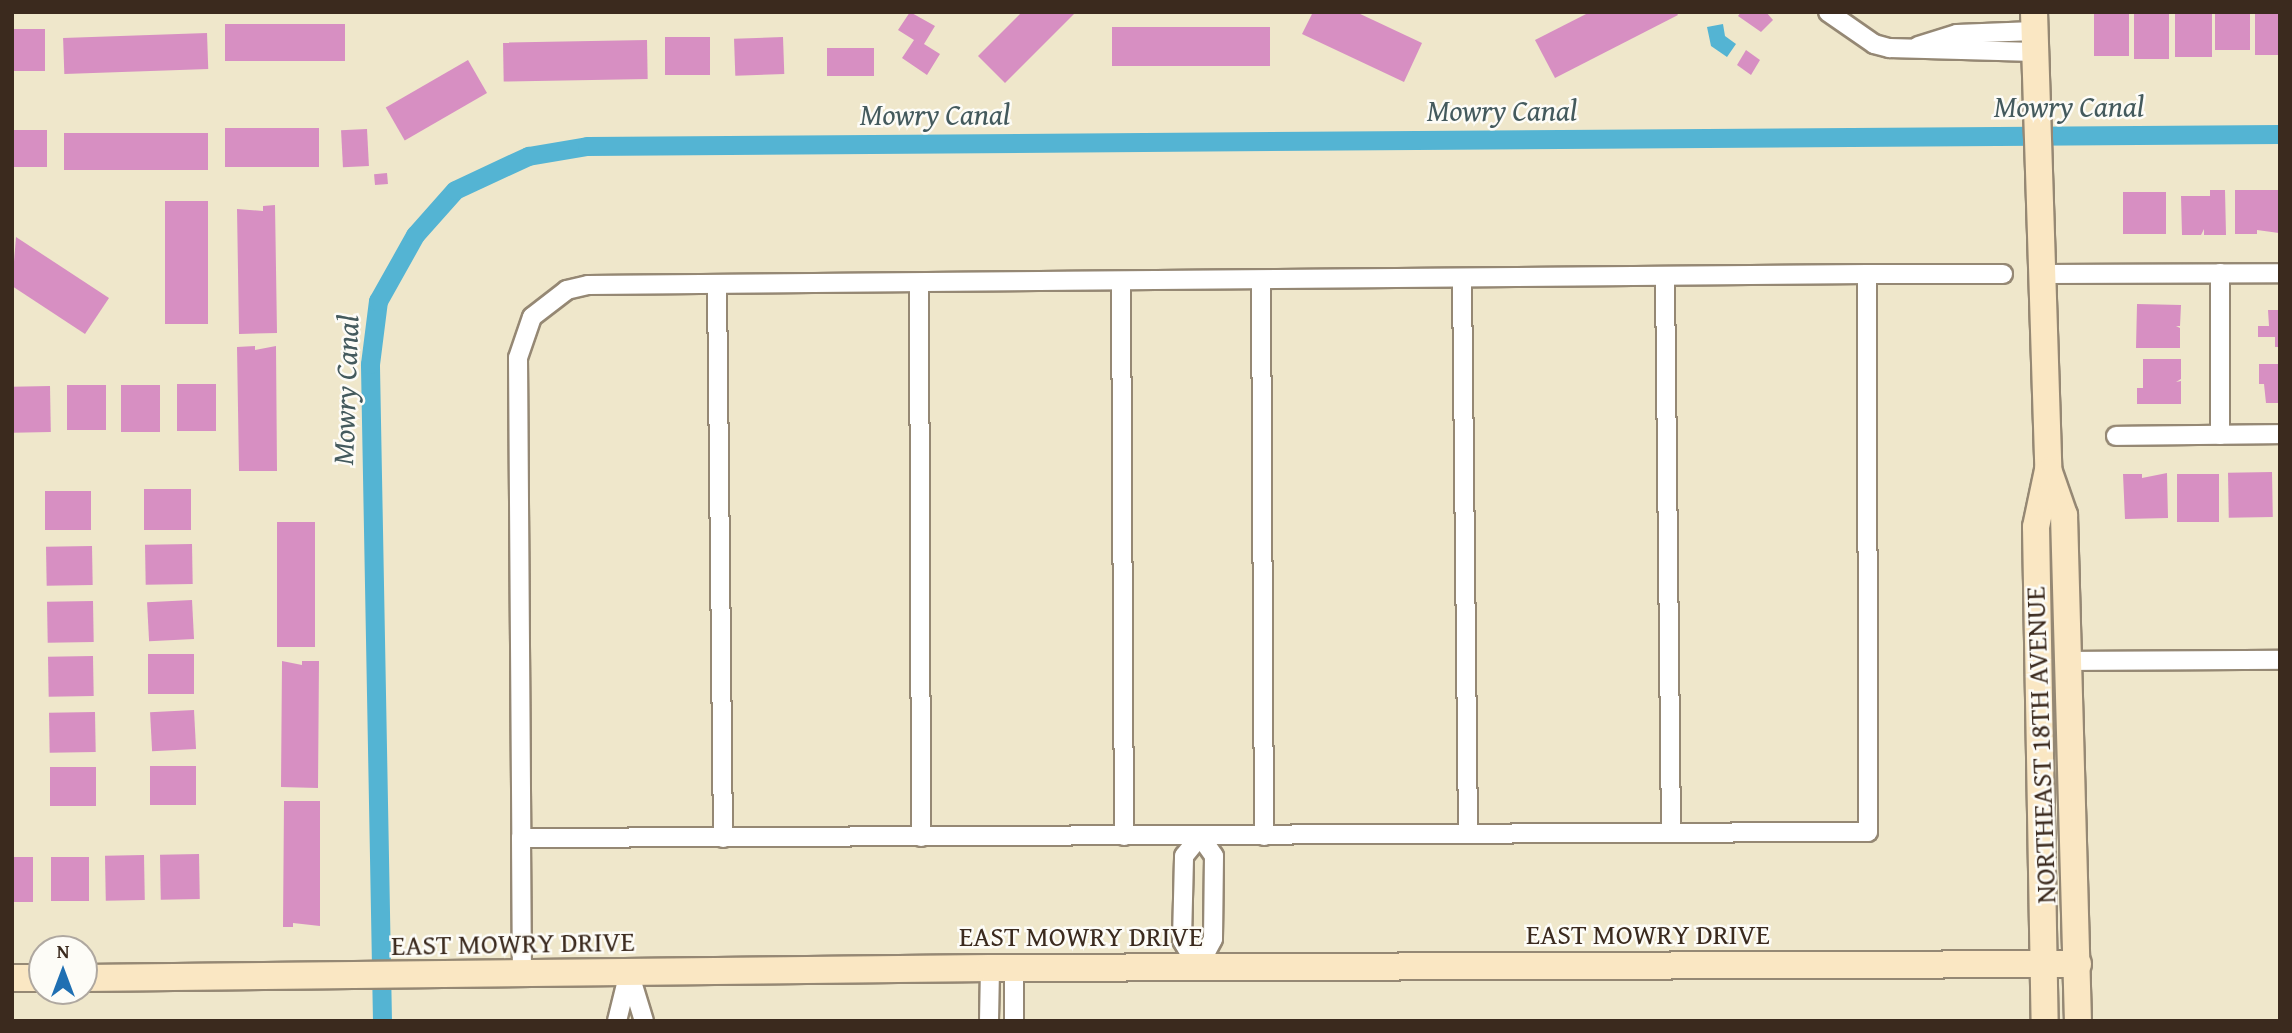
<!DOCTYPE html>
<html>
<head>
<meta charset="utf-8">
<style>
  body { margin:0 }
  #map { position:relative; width:2292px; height:1033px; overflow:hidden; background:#efe7cb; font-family:"Gentium Book Plus",serif }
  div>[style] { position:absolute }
  .water>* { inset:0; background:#54b4d3 }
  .canal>* { height:19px; margin:-9.5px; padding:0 9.5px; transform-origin:9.5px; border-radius:9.5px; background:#54b4d3 }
  .building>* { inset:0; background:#d78fc2; transform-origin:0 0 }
  .roads { filter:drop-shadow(2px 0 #958874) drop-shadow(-2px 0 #958874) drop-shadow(0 2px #958874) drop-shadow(0 -2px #958874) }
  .street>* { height:18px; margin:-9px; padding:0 9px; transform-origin:9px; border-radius:9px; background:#fff }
  .secondary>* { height:26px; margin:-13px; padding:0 13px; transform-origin:13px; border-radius:13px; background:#fae7c3 }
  span { translate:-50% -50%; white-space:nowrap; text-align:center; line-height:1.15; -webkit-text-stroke:5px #fdfcf7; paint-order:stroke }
  .street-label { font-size:28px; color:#3b2a1e }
  .water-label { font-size:30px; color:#445a5d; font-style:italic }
  .frame { position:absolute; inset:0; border:14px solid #3b2a1e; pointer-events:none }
  .north { position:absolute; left:28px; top:935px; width:70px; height:70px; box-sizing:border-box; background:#fdfcf7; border:2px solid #afa8a0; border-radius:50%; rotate:0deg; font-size:19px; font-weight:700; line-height:28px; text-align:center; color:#3b2a1e }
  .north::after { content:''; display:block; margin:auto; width:24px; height:32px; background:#1f6fb2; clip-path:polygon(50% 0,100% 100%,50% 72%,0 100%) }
</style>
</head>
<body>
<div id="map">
  <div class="water">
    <div style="clip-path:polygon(1723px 24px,1725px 36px,1736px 44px,1727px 57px,1711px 46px,1707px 27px)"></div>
  </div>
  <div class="canal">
    <div style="left:382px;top:1021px;width:657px;rotate:-91.05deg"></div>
    <div style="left:370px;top:364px;width:64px;rotate:-82.8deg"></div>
    <div style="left:378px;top:301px;width:76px;rotate:-60.7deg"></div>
    <div style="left:415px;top:235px;width:60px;rotate:-48.4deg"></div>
    <div style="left:455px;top:190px;width:81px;rotate:-25deg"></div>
    <div style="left:528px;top:156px;width:60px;rotate:-9.6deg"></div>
    <div style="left:587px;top:146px;width:1693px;rotate:-0.41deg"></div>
  </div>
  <div class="building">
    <div style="clip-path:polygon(910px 12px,935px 26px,924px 44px,940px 54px,927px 75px,902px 58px,914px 40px,898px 30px)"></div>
    <div style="clip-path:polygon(1022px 12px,1076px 12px,1005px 83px,978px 56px)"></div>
    <div style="clip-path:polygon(1313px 12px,1356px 12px,1422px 43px,1404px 82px,1302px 34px)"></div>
    <div style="clip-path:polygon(1590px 12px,1676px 12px,1678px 15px,1555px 78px,1535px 40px)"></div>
    <div style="clip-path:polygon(1741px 12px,1766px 12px,1773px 20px,1761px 32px,1738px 16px)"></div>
    <div style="left:2094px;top:12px;width:35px;height:44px"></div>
    <div style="left:2134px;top:12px;width:35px;height:47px"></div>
    <div style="left:2175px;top:12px;width:37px;height:45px"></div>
    <div style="left:2215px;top:12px;width:35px;height:38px"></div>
    <div style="left:2255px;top:12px;width:25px;height:43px"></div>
    <div style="left:345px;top:24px;width:37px;height:120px;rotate:90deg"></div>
    <div style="left:1270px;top:27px;width:39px;height:158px;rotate:90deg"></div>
    <div style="left:12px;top:29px;width:33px;height:42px"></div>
    <div style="left:207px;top:33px;width:36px;height:144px;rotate:88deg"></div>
    <div style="left:665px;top:37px;width:45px;height:38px"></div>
    <div style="left:783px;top:37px;width:37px;height:49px;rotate:88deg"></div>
    <div style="left:647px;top:40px;width:39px;height:144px;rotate:89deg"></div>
    <div style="left:874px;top:48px;width:28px;height:47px;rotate:90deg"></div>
    <div style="clip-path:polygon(1746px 50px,1760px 60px,1751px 75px,1737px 65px)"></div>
    <div style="left:468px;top:60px;width:38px;height:95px;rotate:60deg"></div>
    <div style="left:319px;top:128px;width:39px;height:94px;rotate:90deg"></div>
    <div style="left:367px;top:129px;width:37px;height:26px;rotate:87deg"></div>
    <div style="left:12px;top:130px;width:35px;height:37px"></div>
    <div style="left:208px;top:133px;width:37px;height:144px;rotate:90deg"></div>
    <div style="left:387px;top:173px;width:11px;height:13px;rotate:85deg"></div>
    <div style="clip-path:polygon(2210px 190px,2225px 190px,2226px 235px,2204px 235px,2204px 229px,2201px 235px,2182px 235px,2181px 196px,2210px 196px)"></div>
    <div style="clip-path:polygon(2235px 190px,2279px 190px,2279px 233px,2257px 230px,2257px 234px,2235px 234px)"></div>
    <div style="left:2123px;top:192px;width:43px;height:42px"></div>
    <div style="left:165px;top:201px;width:43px;height:123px"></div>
    <div style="clip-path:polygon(275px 205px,277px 333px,239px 334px,237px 209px,263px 211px,263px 206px)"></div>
    <div style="clip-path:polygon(16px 237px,109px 298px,85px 334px,12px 286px)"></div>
    <div style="clip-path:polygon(2137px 304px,2181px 305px,2180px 326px,2176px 326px,2180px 328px,2180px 348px,2136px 348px)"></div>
    <div style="clip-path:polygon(2268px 310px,2280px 310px,2280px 347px,2275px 347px,2275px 337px,2258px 337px,2258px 326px,2269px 326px)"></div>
    <div style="clip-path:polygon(255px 346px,255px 350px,276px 346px,277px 471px,239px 471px,237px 347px)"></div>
    <div style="clip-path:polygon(2143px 359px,2181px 359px,2181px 379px,2176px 382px,2181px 381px,2181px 404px,2137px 404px,2137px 388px,2143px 388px)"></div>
    <div style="clip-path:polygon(2259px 364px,2280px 364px,2280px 403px,2266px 403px,2264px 384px,2259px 384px)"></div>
    <div style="left:177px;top:384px;width:39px;height:47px"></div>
    <div style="left:106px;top:385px;width:45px;height:39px;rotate:90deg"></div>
    <div style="left:121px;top:385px;width:39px;height:47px"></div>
    <div style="left:50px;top:386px;width:46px;height:38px;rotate:89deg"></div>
    <div style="left:2272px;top:472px;width:45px;height:44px;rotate:89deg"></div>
    <div style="clip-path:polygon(2167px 473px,2168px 518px,2125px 519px,2123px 474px,2142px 474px,2142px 478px)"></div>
    <div style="left:2177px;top:474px;width:42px;height:48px"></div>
    <div style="left:144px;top:489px;width:47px;height:41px"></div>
    <div style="left:45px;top:491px;width:46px;height:39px"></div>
    <div style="left:277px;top:522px;width:38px;height:125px"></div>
    <div style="left:192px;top:544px;width:40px;height:47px;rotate:89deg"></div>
    <div style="left:92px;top:546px;width:39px;height:46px;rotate:89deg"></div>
    <div style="left:192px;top:600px;width:39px;height:45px;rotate:87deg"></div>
    <div style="left:93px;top:601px;width:41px;height:46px;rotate:89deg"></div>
    <div style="left:194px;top:654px;width:40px;height:46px;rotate:90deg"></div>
    <div style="left:93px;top:656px;width:40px;height:45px;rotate:89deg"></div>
    <div style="clip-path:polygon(282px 661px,302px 665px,302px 661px,319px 661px,318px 788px,281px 787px)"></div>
    <div style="left:194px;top:710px;width:39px;height:44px;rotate:87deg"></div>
    <div style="left:95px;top:712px;width:40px;height:46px;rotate:89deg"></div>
    <div style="left:150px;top:766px;width:46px;height:39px"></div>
    <div style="left:50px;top:767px;width:46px;height:39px"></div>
    <div style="clip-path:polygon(284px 801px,320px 801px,320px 926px,293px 923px,293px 927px,283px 927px)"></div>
    <div style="left:199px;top:854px;width:45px;height:39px;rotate:89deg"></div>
    <div style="left:144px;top:855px;width:45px;height:39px;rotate:89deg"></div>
    <div style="left:12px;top:857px;width:21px;height:45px"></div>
    <div style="left:51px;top:857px;width:38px;height:44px"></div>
  </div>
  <div class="roads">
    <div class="street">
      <div style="left:1828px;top:12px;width:56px;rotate:34.8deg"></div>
      <div style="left:1874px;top:44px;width:16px;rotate:15deg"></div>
      <div style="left:1889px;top:48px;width:146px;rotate:1.6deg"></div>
      <div style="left:1918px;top:46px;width:41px;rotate:-17.1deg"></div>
      <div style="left:1957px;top:34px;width:77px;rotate:-2.2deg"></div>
      <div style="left:2220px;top:273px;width:162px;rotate:90deg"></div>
      <div style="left:1867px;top:274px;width:136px"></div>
      <div style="left:2044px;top:274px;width:236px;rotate:-0.2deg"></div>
      <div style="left:1665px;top:278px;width:555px;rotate:89.38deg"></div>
      <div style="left:1462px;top:279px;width:555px;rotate:89.38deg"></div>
      <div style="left:1261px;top:281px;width:555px;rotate:89.69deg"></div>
      <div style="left:1121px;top:282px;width:554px;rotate:89.69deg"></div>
      <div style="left:919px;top:283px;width:554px;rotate:89.79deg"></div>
      <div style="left:717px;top:284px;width:554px;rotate:89.38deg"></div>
      <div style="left:2116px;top:436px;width:164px;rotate:-0.7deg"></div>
      <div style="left:2069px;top:661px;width:211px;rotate:-0.3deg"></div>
      <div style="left:1200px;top:836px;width:24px;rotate:55deg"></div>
      <div style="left:1214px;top:856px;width:83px;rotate:90.7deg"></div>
      <div style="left:1213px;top:939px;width:32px;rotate:118deg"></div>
      <div style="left:1198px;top:967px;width:31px;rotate:-121deg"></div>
      <div style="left:1182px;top:940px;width:84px;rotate:-88.6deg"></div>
      <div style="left:1184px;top:856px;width:26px;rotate:-51deg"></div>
      <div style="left:521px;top:838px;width:1347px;rotate:-0.26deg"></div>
      <div style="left:1868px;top:832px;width:558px;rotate:-90.1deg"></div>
      <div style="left:1867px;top:274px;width:1279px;rotate:179.51deg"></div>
      <div style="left:588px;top:285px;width:22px;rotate:167deg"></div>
      <div style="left:567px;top:290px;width:44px;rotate:142.4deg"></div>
      <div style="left:532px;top:317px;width:43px;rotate:108.9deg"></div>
      <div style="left:518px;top:358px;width:480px;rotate:89.6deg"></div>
      <div style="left:521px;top:838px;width:136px;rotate:89.6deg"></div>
      <div style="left:1014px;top:968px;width:53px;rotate:90deg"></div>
      <div style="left:629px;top:972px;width:51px;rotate:73deg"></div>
      <div style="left:617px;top:1021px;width:50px;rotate:-76.2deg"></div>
      <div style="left:989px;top:1021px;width:53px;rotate:-88.9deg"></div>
    </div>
    <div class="secondary">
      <div style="left:2034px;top:12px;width:458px;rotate:88.2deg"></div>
      <div style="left:2048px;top:470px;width:58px;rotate:101.9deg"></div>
      <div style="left:2036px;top:527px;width:494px;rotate:89deg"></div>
      <div style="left:2049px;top:472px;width:46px;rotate:70.8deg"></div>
      <div style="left:2064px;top:515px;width:506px;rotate:88.42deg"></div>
      <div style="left:12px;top:978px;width:30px"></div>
      <div style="left:84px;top:978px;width:906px;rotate:-0.63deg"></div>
      <div style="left:990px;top:968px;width:1088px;rotate:-0.21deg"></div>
    </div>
  </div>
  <div class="street-label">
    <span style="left:2040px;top:745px;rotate:-92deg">NORTHEAST 18TH AVENUE</span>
    <span style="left:1648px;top:934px">EAST MOWRY DRIVE</span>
    <span style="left:1081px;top:936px">EAST MOWRY DRIVE</span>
    <span style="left:513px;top:943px;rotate:-1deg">EAST MOWRY DRIVE</span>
  </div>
  <div class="water-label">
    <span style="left:2069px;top:106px">Mowry Canal</span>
    <span style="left:1502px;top:110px">Mowry Canal</span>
    <span style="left:935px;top:114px">Mowry Canal</span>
    <span style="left:345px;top:390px;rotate:-88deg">Mowry Canal</span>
  </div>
  <div class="frame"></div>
  <div class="north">N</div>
</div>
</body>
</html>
